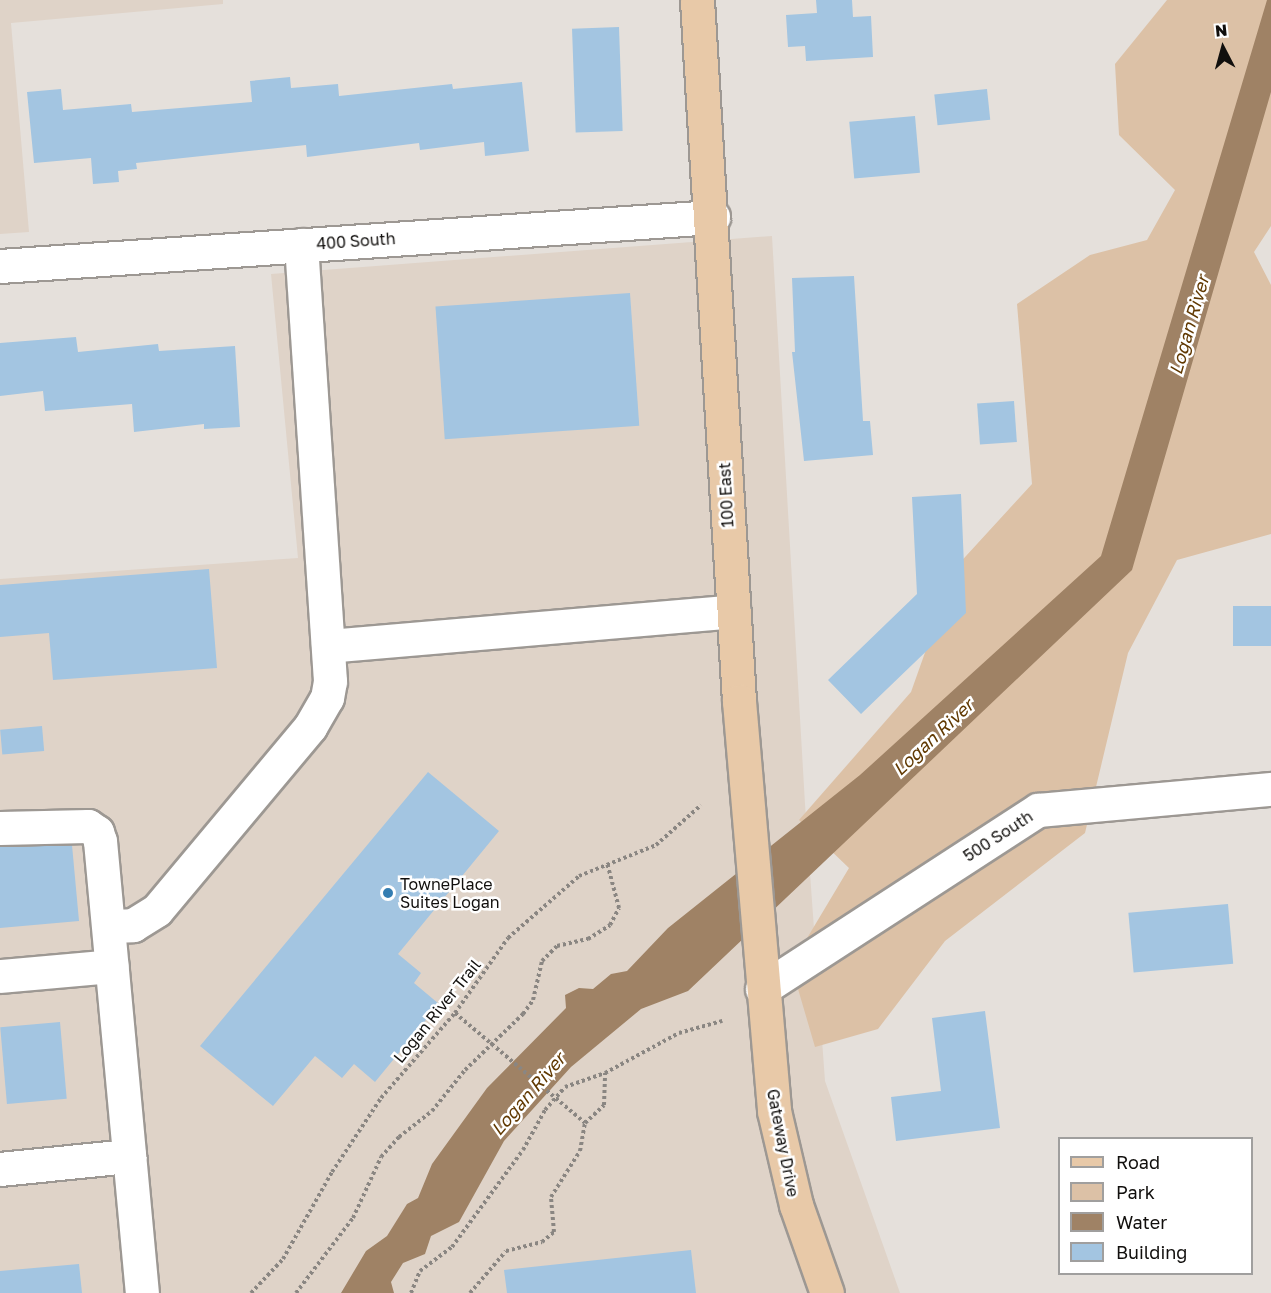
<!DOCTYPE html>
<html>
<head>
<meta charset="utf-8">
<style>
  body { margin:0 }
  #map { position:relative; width:1271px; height:1293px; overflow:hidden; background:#e5e0db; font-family:"Golos Text",sans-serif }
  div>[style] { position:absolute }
  .built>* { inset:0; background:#dfd3c8 }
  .green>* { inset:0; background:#dcc1a6 }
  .water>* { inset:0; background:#9f8265 }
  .building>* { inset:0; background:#a3c5e1; transform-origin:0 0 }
  .path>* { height:4px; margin-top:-2px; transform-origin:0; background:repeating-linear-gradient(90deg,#8a8682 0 3px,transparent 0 6px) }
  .roads { filter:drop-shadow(2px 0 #9d9893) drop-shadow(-2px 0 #9d9893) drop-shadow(0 2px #9d9893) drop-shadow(0 -2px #9d9893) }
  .minor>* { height:33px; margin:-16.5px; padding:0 16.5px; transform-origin:16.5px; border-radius:16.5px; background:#fff }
  .major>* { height:33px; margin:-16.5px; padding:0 16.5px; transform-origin:16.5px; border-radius:16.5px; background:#e8c9a8 }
  .path-bridge>* { height:4px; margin-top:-2px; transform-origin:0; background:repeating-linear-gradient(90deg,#8a8682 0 3px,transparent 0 6px) }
  .dots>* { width:16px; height:16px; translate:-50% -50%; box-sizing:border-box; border:3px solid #fff; border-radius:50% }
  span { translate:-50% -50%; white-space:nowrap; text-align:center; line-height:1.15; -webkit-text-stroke:5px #fff; paint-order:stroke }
  .street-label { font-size:16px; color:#110f0d }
  .poi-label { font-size:16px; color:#110f0d }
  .left { translate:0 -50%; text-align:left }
  .water-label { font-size:18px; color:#613902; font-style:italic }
  .legend { position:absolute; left:1058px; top:1137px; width:195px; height:138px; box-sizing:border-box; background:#fff; border:2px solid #a09f9e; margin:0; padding:8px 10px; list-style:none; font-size:18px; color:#110f0d }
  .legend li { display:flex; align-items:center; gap:12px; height:30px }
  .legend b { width:30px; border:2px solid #a09f9e }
  .north { position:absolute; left:1193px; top:18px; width:60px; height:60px; -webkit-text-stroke:4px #fff; paint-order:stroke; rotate:354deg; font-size:16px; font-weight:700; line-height:24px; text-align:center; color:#110f0d }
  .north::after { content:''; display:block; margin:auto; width:21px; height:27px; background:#110f0d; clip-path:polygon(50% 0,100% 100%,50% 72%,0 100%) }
</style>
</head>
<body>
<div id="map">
  <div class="built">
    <div style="clip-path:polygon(0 0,223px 0,223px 4px,11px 23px,29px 232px,0 234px)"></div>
    <div style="clip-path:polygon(772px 236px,805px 804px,825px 1081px,900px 1293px,0 1293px,0 579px,298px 558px,271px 274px)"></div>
  </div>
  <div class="green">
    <div style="clip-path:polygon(1167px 0,1271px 0,1271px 226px,1254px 252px,1271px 285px,1271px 534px,1177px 560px,1128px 653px,1085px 833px,945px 941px,878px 1029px,815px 1047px,791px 965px,849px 868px,799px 820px,911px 692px,955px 568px,1032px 484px,1017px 304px,1090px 255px,1147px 240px,1175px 190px,1119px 135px,1115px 64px)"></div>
  </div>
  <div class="water">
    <div style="clip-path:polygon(1267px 0,1271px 0,1271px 92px,1132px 570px,688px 991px,641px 1009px,571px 1067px,504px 1141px,459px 1222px,431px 1236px,425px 1254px,403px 1263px,391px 1282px,394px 1293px,341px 1293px,366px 1251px,387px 1236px,407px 1204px,418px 1198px,432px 1164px,487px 1088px,566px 1008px,565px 995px,579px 988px,593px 989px,611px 974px,627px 971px,668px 928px,860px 775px,1101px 556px)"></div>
  </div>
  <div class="building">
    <div style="clip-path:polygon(816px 0,852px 0,853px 17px,871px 16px,873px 57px,806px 61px,805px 46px,788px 47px,786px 15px,817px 13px)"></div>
    <div style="left:619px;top:27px;width:104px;height:47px;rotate:88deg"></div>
    <div style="clip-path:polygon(290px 77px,291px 88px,338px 84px,339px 96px,452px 84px,453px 89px,522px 82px,529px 151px,485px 156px,484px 142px,420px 150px,419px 143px,307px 157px,306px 145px,136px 163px,137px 169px,118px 171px,119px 182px,93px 184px,91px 158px,34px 163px,27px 92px,61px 89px,63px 110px,131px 104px,132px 112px,252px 102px,250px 81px)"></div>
    <div style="left:987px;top:89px;width:31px;height:53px;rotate:84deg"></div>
    <div style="left:915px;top:116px;width:57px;height:66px;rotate:85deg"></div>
    <div style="clip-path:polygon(854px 276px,863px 421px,870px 421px,873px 455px,804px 461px,792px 352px,795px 352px,792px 278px)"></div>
    <div style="left:630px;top:293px;width:133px;height:195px;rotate:86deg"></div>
    <div style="clip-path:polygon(76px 337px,78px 352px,158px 344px,159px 351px,235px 346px,240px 427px,204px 429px,204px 424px,134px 432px,132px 404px,45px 411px,43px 391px,0 396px,0 343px)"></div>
    <div style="left:1014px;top:401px;width:41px;height:37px;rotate:86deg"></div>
    <div style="clip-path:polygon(961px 494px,966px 613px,861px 714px,828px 680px,917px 594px,912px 497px)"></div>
    <div style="clip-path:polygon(209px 569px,217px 668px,53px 680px,49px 633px,0 637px,0 585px)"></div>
    <div style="left:1271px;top:606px;width:40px;height:38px;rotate:90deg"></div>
    <div style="left:42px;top:726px;width:25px;height:42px;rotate:85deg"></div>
    <div style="clip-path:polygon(428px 772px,499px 831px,398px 954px,421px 973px,414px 983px,439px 1004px,375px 1082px,354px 1064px,342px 1078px,315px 1056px,273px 1106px,200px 1046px)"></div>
    <div style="clip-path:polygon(72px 845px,79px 921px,0 928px,0 847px)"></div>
    <div style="left:1228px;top:904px;width:60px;height:100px;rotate:85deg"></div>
    <div style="clip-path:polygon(985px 1011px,1000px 1128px,896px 1141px,891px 1097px,941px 1091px,932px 1018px)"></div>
    <div style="left:60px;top:1022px;width:77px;height:60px;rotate:85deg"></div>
    <div style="clip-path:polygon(691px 1250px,696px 1293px,507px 1293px,504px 1270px)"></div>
    <div style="clip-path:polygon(79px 1264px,82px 1293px,0 1293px,0 1271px)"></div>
  </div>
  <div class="path">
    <div style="left:251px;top:1293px;width:47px;rotate:-46.7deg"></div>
    <div style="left:283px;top:1259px;width:100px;rotate:-60.6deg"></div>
    <div style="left:332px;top:1172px;width:89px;rotate:-56.5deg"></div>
    <div style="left:381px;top:1098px;width:113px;rotate:-49deg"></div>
    <div style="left:455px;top:1013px;width:92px;rotate:-54.8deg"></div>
    <div style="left:508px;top:938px;width:94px;rotate:-41.1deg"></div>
    <div style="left:579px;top:876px;width:83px;rotate:-21.9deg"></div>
    <div style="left:656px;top:845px;width:60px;rotate:-41.6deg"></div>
    <div style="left:296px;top:1293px;width:94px;rotate:-52.8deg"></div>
    <div style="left:353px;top:1218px;width:67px;rotate:-65.3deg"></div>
    <div style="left:381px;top:1157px;width:27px;rotate:-48deg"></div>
    <div style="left:399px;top:1137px;width:42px;rotate:-38.2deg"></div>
    <div style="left:432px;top:1111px;width:53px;rotate:-51.2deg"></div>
    <div style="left:465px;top:1070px;width:81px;rotate:-44deg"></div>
    <div style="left:523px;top:1014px;width:17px;rotate:-54deg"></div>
    <div style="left:533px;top:1000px;width:40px;rotate:-77deg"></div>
    <div style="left:542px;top:961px;width:21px;rotate:-45deg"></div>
    <div style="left:557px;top:946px;width:32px;rotate:-13deg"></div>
    <div style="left:588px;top:939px;width:26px;rotate:-32deg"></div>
    <div style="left:610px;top:925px;width:19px;rotate:-62deg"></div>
    <div style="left:619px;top:908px;width:47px;rotate:-104.9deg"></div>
    <div style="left:411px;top:1293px;width:24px;rotate:-68deg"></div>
    <div style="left:420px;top:1271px;width:40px;rotate:-37deg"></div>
    <div style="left:452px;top:1247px;width:120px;rotate:-53.8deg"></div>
    <div style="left:523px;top:1150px;width:46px;rotate:-61.2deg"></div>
    <div style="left:545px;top:1110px;width:30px;rotate:-49deg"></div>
    <div style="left:565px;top:1087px;width:42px;rotate:-19.3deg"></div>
    <div style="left:605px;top:1073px;width:84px;rotate:-28.4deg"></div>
    <div style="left:679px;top:1033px;width:45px;rotate:-15.6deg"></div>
    <div style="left:470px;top:1293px;width:55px;rotate:-49.4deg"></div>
    <div style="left:506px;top:1251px;width:37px;rotate:-14deg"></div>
    <div style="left:542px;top:1242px;width:16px;rotate:-40deg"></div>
    <div style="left:554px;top:1232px;width:35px;rotate:-95deg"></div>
    <div style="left:551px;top:1197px;width:54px;rotate:-57.8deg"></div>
    <div style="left:580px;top:1151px;width:28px;rotate:-80deg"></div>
    <div style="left:585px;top:1123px;width:26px;rotate:-43deg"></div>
    <div style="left:604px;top:1105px;width:32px;rotate:-88deg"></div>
  </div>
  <div class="roads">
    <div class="minor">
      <div style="left:0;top:266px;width:715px;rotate:-3.93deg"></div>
      <div style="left:328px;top:646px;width:407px;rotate:-4.9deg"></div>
      <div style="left:0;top:828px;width:88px;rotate:-1.3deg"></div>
      <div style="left:88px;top:826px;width:11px;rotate:34deg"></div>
      <div style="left:97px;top:832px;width:9px;rotate:72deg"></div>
      <div style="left:100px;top:841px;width:454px;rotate:84.7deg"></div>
      <div style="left:110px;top:926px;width:23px;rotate:-2deg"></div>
      <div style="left:133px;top:925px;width:28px;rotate:-32deg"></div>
      <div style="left:157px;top:910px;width:239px;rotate:-50.1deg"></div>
      <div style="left:310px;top:727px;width:34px;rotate:-60deg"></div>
      <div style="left:327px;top:698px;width:17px;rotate:-80deg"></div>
      <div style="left:330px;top:681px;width:437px;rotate:-93.8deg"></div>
      <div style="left:0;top:976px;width:112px;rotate:-5.1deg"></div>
      <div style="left:762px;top:989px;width:329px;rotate:-33deg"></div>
      <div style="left:1038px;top:810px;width:234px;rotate:-5.2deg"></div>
      <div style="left:0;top:1169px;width:130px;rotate:-5.8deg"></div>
    </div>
    <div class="major">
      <div style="left:697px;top:0;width:702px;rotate:86.57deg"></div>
      <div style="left:739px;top:701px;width:411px;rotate:85.1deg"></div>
      <div style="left:774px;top:1111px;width:97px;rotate:76.8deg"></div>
      <div style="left:796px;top:1205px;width:93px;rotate:70.6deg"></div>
    </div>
  </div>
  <div class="path-bridge">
    <div style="left:455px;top:1013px;width:170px;rotate:40.2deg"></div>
  </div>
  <div class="dots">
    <div style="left:388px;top:893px;background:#347db1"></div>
  </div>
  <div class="street-label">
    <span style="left:356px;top:241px;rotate:-4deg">400 South</span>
    <span style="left:726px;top:495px;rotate:-93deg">100 East</span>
    <span style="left:998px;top:836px;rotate:-33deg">500 South</span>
    <span style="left:437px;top:1011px;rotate:-51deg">Logan River Trail</span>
    <span style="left:783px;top:1143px;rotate:79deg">Gateway Drive</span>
  </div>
  <div class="poi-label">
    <span class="left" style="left:400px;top:893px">TownePlace<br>Suites Logan</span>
  </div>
  <div class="water-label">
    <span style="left:1189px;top:325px;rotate:-74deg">Logan River</span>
    <span style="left:933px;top:737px;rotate:-43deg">Logan River</span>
    <span style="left:528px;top:1094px;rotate:-49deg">Logan River</span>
  </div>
  <ul class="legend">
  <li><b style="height:8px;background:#e8c9a8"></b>Road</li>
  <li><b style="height:16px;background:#dcc1a6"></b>Park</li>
  <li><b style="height:16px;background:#9f8265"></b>Water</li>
  <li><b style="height:16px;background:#a3c5e1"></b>Building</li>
  </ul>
  <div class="north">N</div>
</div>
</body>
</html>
